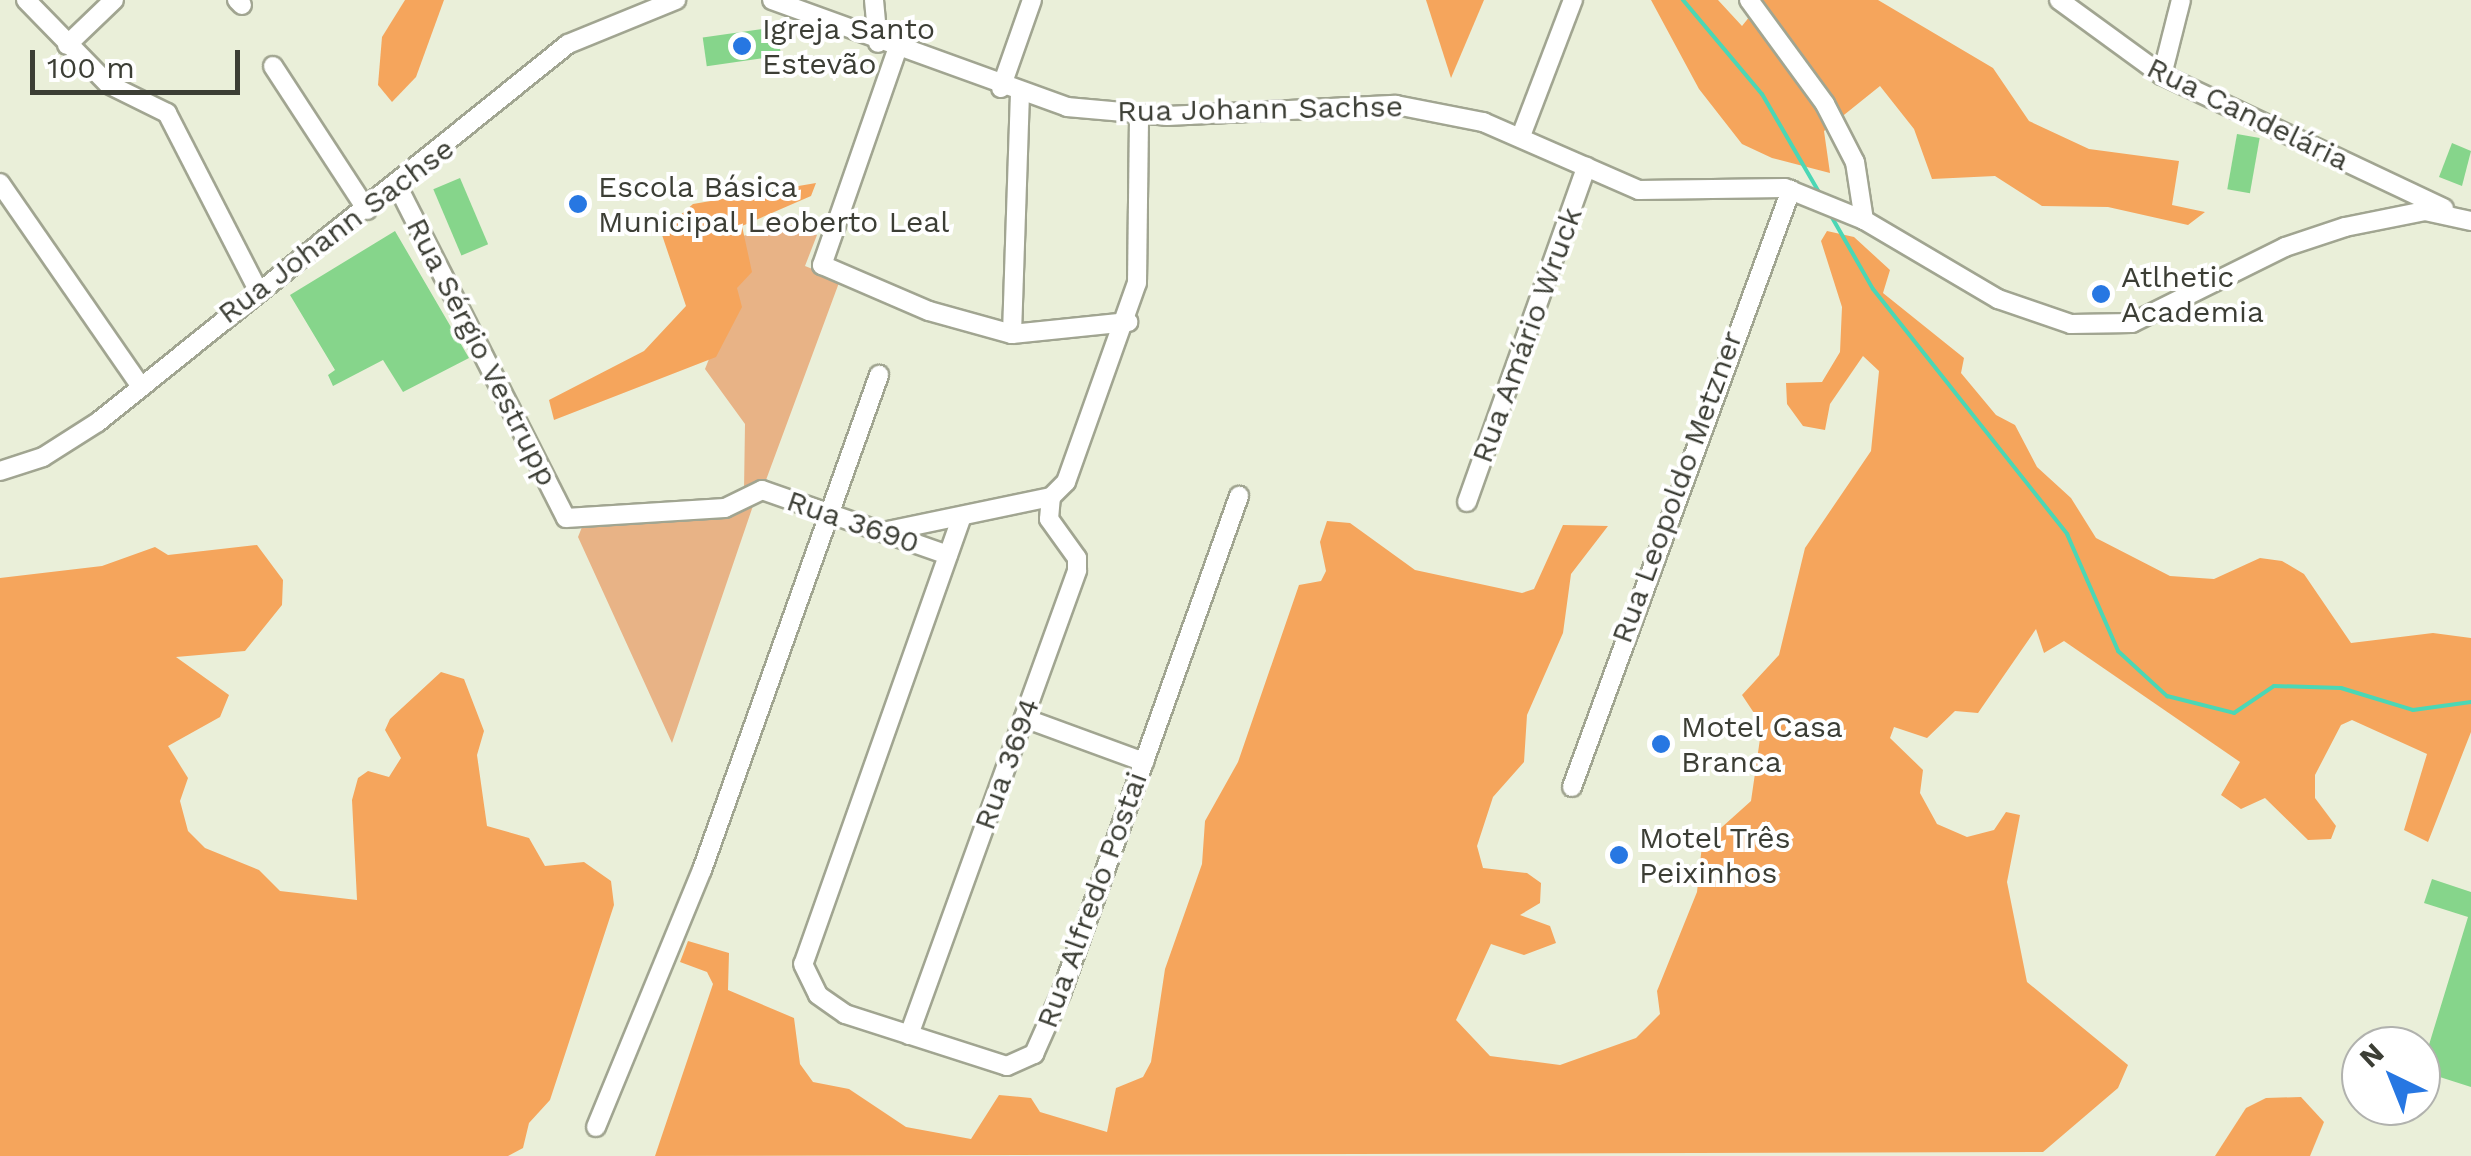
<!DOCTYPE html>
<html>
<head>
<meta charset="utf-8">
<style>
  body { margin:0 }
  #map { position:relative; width:2471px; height:1156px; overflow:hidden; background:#eaefd9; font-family:"Work Sans",sans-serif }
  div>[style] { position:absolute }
  .green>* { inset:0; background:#e8b386 }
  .forest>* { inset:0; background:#f5a55c }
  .stream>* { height:4px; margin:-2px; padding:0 2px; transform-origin:2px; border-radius:2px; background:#4bd7b5 }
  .building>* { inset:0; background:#86d58b; transform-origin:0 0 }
  .roads { filter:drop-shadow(2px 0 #a1a591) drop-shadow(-2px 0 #a1a591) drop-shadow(0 2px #a1a591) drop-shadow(0 -2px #a1a591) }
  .minor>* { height:18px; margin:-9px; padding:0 9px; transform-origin:9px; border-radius:9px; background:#fff }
  .dots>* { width:28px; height:28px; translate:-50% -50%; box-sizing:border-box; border:5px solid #fff; border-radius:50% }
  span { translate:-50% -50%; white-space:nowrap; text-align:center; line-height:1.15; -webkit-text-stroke:8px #fff; paint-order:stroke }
  .poi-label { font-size:30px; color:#3c3e35 }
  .left { translate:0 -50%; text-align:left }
  .street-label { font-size:30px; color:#3c3e35 }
  .north { position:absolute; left:2341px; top:1026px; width:100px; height:100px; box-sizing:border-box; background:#fff; border:2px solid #b1b2ae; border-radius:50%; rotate:317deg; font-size:28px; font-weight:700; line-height:40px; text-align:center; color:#3c3e35 }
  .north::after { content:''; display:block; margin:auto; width:35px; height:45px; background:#2777e2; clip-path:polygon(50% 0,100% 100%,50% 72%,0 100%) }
  .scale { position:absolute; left:30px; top:50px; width:210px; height:45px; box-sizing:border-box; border:5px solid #3c3e35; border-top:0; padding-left:12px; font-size:30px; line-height:35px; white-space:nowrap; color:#3c3e35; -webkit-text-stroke:8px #fff; paint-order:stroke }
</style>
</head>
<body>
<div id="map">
  <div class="green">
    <div style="clip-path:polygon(790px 225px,817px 235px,805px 266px,840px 280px,766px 480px,744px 490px,745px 424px,705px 369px,731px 304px,704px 245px)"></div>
    <div style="clip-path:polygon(756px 497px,672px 743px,578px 537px,582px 527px,728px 512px)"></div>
  </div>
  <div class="forest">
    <div style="clip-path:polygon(405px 0,444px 0,416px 77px,392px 102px,378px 85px,382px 37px)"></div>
    <div style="clip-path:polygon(1426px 0,1484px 0,1451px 78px)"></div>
    <div style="clip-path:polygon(1651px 0,1718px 0,1742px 26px,1763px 0,1878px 0,1993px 68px,2029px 121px,2089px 149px,2179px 161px,2172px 205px,2205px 212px,2188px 225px,2108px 207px,2042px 206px,1995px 176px,1932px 179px,1914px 129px,1880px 86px,1824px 131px,1830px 173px,1772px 158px,1742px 144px,1699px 89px)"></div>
    <div style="clip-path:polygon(816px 183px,811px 196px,742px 226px,752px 272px,737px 288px,742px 307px,716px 357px,554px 420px,549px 400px,644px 351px,686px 306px,661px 232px,693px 204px)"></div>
    <div style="clip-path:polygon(1827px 231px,1854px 237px,1890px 270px,1883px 293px,1964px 358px,1961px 373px,1996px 415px,2015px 425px,2037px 467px,2071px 498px,2096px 538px,2170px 576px,2214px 579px,2260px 558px,2282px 561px,2304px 574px,2351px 643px,2433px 633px,2471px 638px,2471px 732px,2428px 842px,2404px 830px,2427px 754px,2352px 720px,2341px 725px,2315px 775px,2315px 798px,2336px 826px,2331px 839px,2308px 840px,2265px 798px,2241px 809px,2221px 795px,2240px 762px,2064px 641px,2044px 653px,2036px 629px,1978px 713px,1955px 711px,1927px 738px,1894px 727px,1890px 738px,1923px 770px,1920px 793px,1937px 824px,1967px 837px,1994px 830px,2006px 812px,2020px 815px,2007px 882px,2027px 982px,2128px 1065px,2118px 1088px,2043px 1152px,655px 1156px,713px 984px,707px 972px,680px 962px,688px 941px,729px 953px,728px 990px,794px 1018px,800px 1064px,813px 1082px,849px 1089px,906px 1127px,971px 1139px,999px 1095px,1031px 1098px,1040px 1112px,1107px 1132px,1116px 1088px,1143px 1077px,1151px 1062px,1165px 969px,1202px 864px,1205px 821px,1238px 762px,1299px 585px,1321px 581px,1326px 571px,1320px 542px,1327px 521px,1350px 523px,1415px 570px,1522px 593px,1534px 589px,1563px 525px,1608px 526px,1571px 574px,1563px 633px,1527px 715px,1524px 762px,1493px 797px,1477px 846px,1483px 868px,1527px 873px,1541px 883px,1540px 903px,1520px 915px,1550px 926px,1556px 943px,1524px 955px,1491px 944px,1456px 1020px,1490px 1056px,1560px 1065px,1636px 1038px,1660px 1014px,1657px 991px,1697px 892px,1702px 845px,1751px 801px,1762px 725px,1742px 695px,1779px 655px,1805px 548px,1871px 451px,1879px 371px,1863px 356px,1830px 404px,1825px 430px,1803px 426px,1787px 404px,1786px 383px,1822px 382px,1840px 352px,1842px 307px,1821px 241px)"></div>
    <div style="clip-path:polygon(257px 545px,283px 580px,282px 605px,245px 651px,176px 657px,229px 695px,220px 717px,168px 746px,188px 778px,180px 801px,188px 831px,205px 848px,259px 870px,280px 891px,357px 900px,352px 800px,358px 778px,368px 771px,389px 777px,401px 758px,385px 730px,390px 719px,441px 672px,464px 679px,484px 731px,477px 755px,487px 826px,529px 838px,545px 866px,584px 862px,611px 881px,614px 905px,550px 1100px,529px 1123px,523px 1148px,508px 1156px,0 1156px,0 578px,102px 566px,155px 547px,168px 555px)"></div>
    <div style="clip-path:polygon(2301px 1097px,2324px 1122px,2310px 1156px,2215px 1156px,2246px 1108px,2266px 1098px)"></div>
  </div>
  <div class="stream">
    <div style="left:1683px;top:0;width:123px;rotate:50deg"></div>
    <div style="left:1762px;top:94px;width:116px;rotate:59.9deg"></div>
    <div style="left:1830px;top:214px;width:86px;rotate:60.2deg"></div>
    <div style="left:1873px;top:289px;width:313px;rotate:51.6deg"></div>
    <div style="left:2067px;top:534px;width:128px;rotate:66.4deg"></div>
    <div style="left:2118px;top:651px;width:67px;rotate:42.6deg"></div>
    <div style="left:2167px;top:696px;width:69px;rotate:14.2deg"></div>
    <div style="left:2234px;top:713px;width:48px;rotate:-34deg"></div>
    <div style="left:2274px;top:686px;width:67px;rotate:1.7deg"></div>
    <div style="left:2341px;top:688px;width:75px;rotate:17deg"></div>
    <div style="left:2413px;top:710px;width:59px;rotate:-7.9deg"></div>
  </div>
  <div class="building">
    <div style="left:777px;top:27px;width:29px;height:75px;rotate:82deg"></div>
    <div style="left:2237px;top:134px;width:23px;height:56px;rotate:10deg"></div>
    <div style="clip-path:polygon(2452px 143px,2471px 151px,2462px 186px,2439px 177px)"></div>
    <div style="left:460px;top:178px;width:72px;height:29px;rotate:67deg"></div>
    <div style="clip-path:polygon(395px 231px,469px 358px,403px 392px,383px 360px,333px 386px,328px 375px,335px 370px,290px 295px)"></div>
    <div style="clip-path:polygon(2432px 879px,2471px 892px,2471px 1087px,2421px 1071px,2468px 917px,2424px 903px)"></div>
  </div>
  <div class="roads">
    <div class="minor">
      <div style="left:26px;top:0;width:117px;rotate:45.7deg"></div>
      <div style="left:108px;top:84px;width:66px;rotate:26.2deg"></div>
      <div style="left:167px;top:113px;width:199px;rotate:62.8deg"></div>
      <div style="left:237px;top:0;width:7px;rotate:45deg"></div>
      <div style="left:772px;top:0;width:314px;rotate:19.9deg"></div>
      <div style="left:1067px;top:107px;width:100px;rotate:5.1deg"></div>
      <div style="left:1167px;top:116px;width:229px;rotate:-2.8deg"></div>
      <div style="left:1396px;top:105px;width:89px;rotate:11.1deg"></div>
      <div style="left:1483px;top:122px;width:170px;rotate:23.6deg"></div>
      <div style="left:1639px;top:190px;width:146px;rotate:-0.8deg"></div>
      <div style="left:1785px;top:188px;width:85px;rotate:22.1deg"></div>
      <div style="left:1864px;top:220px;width:156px;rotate:30.5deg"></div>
      <div style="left:1998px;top:299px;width:77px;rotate:18.9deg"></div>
      <div style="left:2071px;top:324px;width:61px;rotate:-0.9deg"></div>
      <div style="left:2132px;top:323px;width:171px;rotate:-26.4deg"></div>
      <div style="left:2285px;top:247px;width:63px;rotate:-18.4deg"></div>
      <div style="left:2345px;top:227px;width:82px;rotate:-11.3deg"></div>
      <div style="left:2425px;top:211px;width:47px;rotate:12.3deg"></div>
      <div style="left:874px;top:0;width:43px;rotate:84.7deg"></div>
      <div style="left:1749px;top:0;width:129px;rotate:53.8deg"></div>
      <div style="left:1825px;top:104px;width:65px;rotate:62.7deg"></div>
      <div style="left:1855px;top:162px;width:59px;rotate:81.2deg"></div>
      <div style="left:2059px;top:0;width:127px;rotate:36.1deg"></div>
      <div style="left:2162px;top:75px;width:312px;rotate:25.3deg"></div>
      <div style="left:67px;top:45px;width:65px;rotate:-43.8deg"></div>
      <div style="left:897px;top:50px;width:228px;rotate:109.2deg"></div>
      <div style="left:822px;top:265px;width:116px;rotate:23.3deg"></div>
      <div style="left:929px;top:311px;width:86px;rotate:15.5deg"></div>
      <div style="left:1012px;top:334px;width:117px;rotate:-5.9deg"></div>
      <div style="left:273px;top:66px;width:172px;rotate:56.9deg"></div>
      <div style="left:2162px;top:75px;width:77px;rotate:-75.8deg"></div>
      <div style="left:1001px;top:88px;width:93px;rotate:-70.6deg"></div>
      <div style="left:1521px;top:136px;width:146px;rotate:-69.1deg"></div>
      <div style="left:0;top:183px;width:248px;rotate:55.3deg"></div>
      <div style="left:398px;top:187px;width:371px;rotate:63.1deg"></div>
      <div style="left:566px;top:518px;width:159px;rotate:-3.6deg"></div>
      <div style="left:725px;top:508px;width:41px;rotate:-25.9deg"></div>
      <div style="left:762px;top:490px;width:197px;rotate:19.3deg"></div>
      <div style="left:1012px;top:334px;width:239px;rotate:-88.1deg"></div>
      <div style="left:0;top:471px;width:45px;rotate:-18deg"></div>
      <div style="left:43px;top:457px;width:65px;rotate:-32.5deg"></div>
      <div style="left:98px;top:422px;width:603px;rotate:-38.81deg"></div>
      <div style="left:568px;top:44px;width:117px;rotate:-22.2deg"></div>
      <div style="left:1051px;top:497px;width:21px;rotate:-45deg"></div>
      <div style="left:1066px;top:482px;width:211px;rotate:-70.4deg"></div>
      <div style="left:1137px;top:283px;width:169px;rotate:-89.3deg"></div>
      <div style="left:1467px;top:502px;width:356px;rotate:-70.4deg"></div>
      <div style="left:962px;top:516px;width:475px;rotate:109.5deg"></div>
      <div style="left:803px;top:964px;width:34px;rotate:64deg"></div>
      <div style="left:818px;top:995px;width:33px;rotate:35deg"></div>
      <div style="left:845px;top:1014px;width:170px;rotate:17.8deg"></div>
      <div style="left:1007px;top:1066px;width:30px;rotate:-24deg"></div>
      <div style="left:1034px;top:1054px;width:69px;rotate:-66deg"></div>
      <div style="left:1062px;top:991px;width:526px;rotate:-70.32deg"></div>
      <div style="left:883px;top:532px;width:172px;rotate:-11.8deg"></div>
      <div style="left:1024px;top:718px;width:128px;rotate:20.1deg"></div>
      <div style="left:1572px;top:787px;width:636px;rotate:-69.86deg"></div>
      <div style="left:909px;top:1035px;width:494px;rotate:-70.1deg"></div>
      <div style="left:1077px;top:570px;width:12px;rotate:-90deg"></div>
      <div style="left:1077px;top:558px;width:48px;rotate:-125.7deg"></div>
      <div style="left:1049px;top:519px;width:22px;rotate:-85deg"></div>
      <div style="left:596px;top:1127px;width:278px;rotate:-67.6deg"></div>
      <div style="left:702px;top:870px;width:526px;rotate:-70.32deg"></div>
    </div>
  </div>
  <div class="dots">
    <div style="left:742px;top:46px;background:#2777e2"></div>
    <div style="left:578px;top:204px;background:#2777e2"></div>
    <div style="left:2101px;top:294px;background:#2777e2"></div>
    <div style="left:1661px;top:744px;background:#2777e2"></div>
    <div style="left:1619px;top:855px;background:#2777e2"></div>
  </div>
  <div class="poi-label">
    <span class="left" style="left:762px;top:46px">Igreja Santo<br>Estevão</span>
    <span class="left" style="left:598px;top:204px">Escola Básica<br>Municipal Leoberto Leal</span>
    <span class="left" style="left:2121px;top:294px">Atlhetic<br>Academia</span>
    <span class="left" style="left:1681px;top:744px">Motel Casa<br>Branca</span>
    <span class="left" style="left:1639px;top:855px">Motel Três<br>Peixinhos</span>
  </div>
  <div class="street-label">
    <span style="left:1260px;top:109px;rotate:-1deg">Rua Johann Sachse</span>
    <span style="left:2248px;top:114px;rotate:26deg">Rua Candelária</span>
    <span style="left:336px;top:231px;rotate:-37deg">Rua Johann Sachse</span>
    <span style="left:1527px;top:335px;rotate:-70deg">Rua Amário Wruck</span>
    <span style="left:482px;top:352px;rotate:63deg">Rua Sérgio Vestrupp</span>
    <span style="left:1677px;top:487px;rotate:-70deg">Rua Leopoldo Metzner</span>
    <span style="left:853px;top:522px;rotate:19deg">Rua 3690</span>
    <span style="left:1007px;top:764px;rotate:-70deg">Rua 3694</span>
    <span style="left:1092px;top:900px;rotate:-70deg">Rua Alfredo Postai</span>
  </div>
  <div class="north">N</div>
  <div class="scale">100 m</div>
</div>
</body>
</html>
